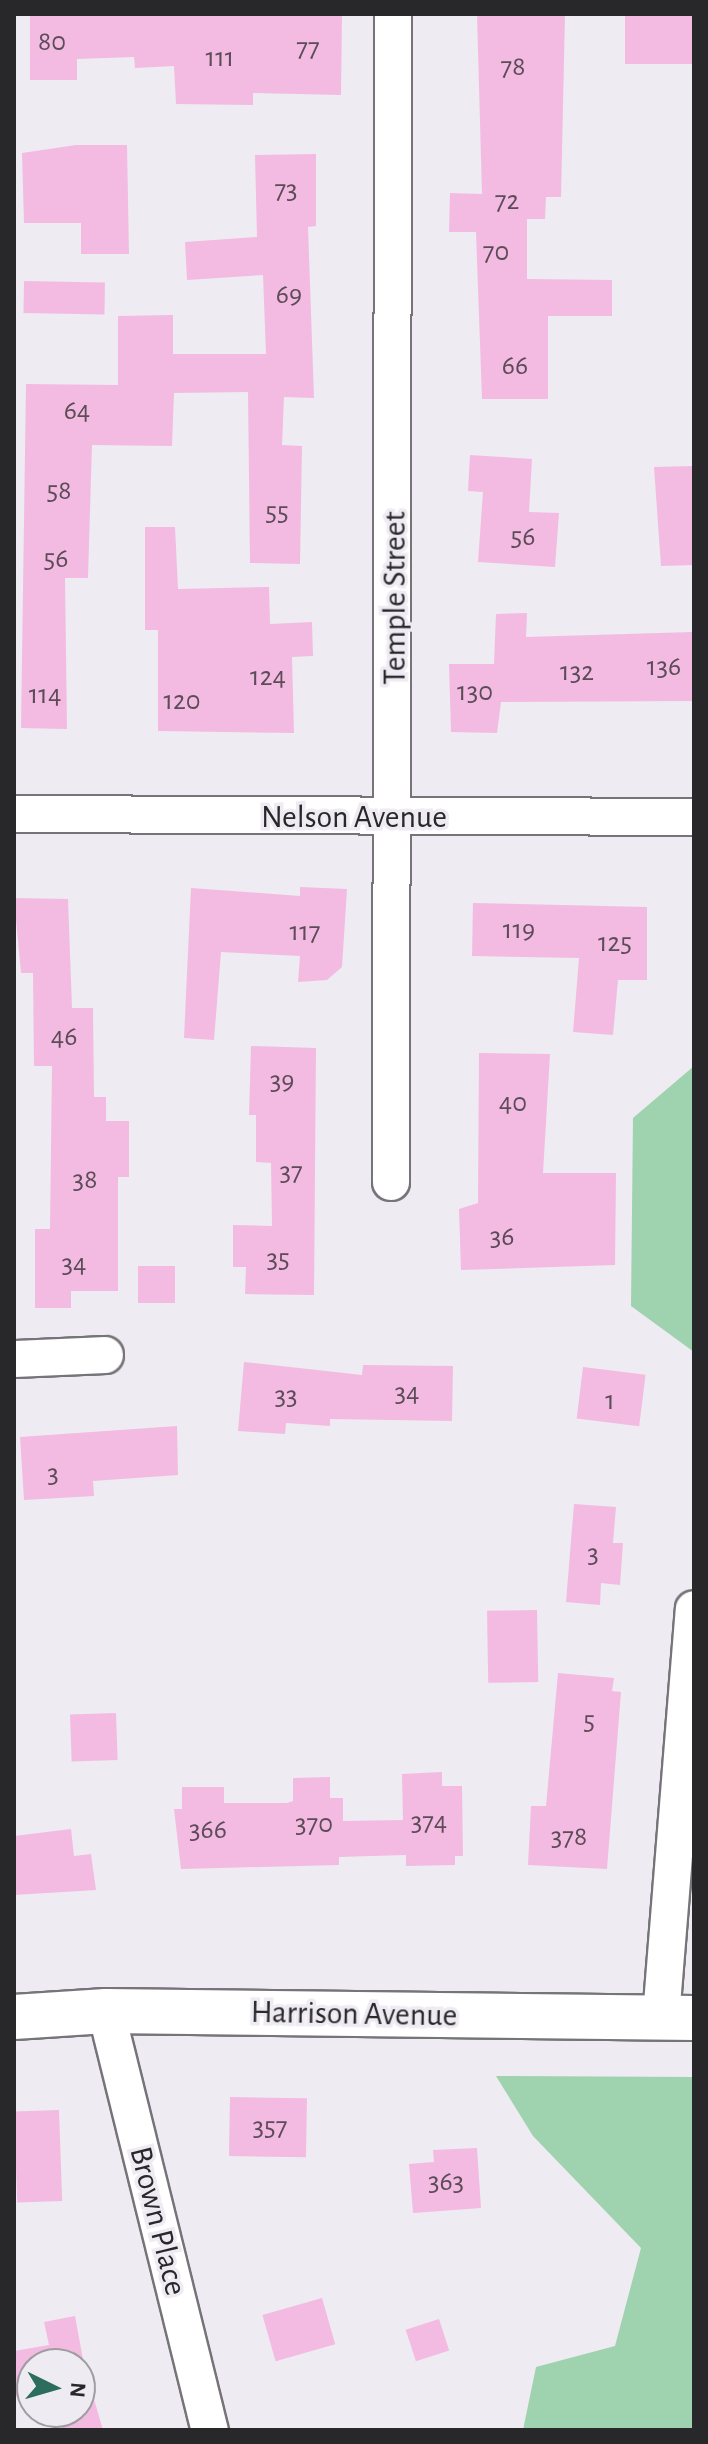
<!DOCTYPE html>
<html>
<head>
<meta charset="utf-8">
<style>
  body { margin:0 }
  #map { position:relative; width:708px; height:2444px; overflow:hidden; background:#eeebf2; font-family:"Alegreya Sans",sans-serif }
  div>[style] { position:absolute }
  .green>* { inset:0; background:#9fd2ae }
  .building>* { inset:0; background:#f3bbe1; transform-origin:0 0 }
  .roads { filter:drop-shadow(2px 0 #767379) drop-shadow(-2px 0 #767379) drop-shadow(0 2px #767379) drop-shadow(0 -2px #767379) }
  .minor>* { height:36px; margin:-18px; padding:0 18px; transform-origin:18px; border-radius:18px; background:#fff }
  .secondary>* { height:44px; margin:-22px; padding:0 22px; transform-origin:22px; border-radius:22px; background:#fff }
  span { translate:-50% -50%; white-space:nowrap; text-align:center; line-height:1.15; -webkit-text-stroke:7px #eeebf2; paint-order:stroke }
  .number-label { font-size:28px; color:#5b4c58 }
  .number-label span { -webkit-text-stroke-width:0 }
  .street-label { font-size:32px; color:#28272a }
  .frame { position:absolute; inset:0; border:16px solid #28272a; pointer-events:none }
  .north { position:absolute; left:16px; top:2348px; width:80px; height:80px; box-sizing:border-box; background:#eeebf2; border:2px solid #9f9da2; border-radius:50%; rotate:95deg; font-size:22px; font-weight:700; line-height:32px; text-align:center; color:#28272a }
  .north::after { content:''; display:block; margin:auto; width:28px; height:36px; background:#2c6d5c; clip-path:polygon(50% 0,100% 100%,50% 72%,0 100%) }
</style>
</head>
<body>
<div id="map">
  <div class="green">
    <div style="clip-path:polygon(694px 1066px,694px 1352px,631px 1306px,633px 1118px)"></div>
    <div style="clip-path:polygon(496px 2076px,694px 2077px,694px 2430px,523px 2430px,536px 2367px,615px 2346px,641px 2248px,533px 2136px)"></div>
  </div>
  <div class="building">
    <div style="clip-path:polygon(30px 14px,342px 14px,341px 95px,253px 93px,253px 105px,176px 104px,174px 66px,135px 68px,134px 57px,77px 59px,77px 80px,30px 80px)"></div>
    <div style="clip-path:polygon(477px 14px,565px 14px,561px 197px,546px 197px,545px 219px,527px 219px,527px 279px,612px 280px,612px 316px,548px 316px,548px 399px,482px 399px,476px 232px,449px 232px,450px 193px,482px 194px)"></div>
    <div style="left:625px;top:14px;width:69px;height:50px"></div>
    <div style="clip-path:polygon(76px 145px,127px 145px,129px 254px,81px 254px,81px 223px,24px 223px,22px 153px)"></div>
    <div style="clip-path:polygon(316px 154px,316px 226px,308px 227px,314px 398px,284px 397px,282px 445px,302px 446px,300px 564px,250px 563px,248px 392px,174px 393px,172px 446px,92px 445px,88px 578px,65px 578px,67px 729px,21px 728px,26px 384px,118px 385px,118px 316px,173px 315px,173px 354px,266px 354px,263px 275px,187px 280px,185px 242px,257px 237px,255px 155px)"></div>
    <div style="left:24px;top:281px;width:81px;height:32px;rotate:1deg"></div>
    <div style="clip-path:polygon(470px 455px,532px 459px,529px 512px,559px 513px,555px 567px,478px 562px,483px 492px,468px 491px)"></div>
    <div style="clip-path:polygon(694px 466px,694px 565px,661px 566px,654px 467px)"></div>
    <div style="clip-path:polygon(145px 527px,175px 527px,178px 589px,269px 587px,270px 624px,312px 622px,313px 656px,292px 657px,294px 733px,158px 731px,158px 630px,145px 630px)"></div>
    <div style="clip-path:polygon(527px 613px,526px 637px,693px 632px,694px 701px,501px 702px,497px 733px,451px 732px,449px 664px,494px 664px,496px 614px)"></div>
    <div style="clip-path:polygon(300px 887px,347px 889px,342px 967px,327px 980px,298px 982px,300px 956px,221px 952px,214px 1040px,184px 1038px,191px 888px,300px 896px)"></div>
    <div style="clip-path:polygon(14px 898px,68px 899px,72px 1008px,93px 1008px,94px 1097px,106px 1097px,106px 1121px,129px 1121px,129px 1177px,118px 1177px,118px 1291px,71px 1291px,71px 1308px,35px 1308px,35px 1229px,50px 1229px,52px 1066px,34px 1066px,33px 973px,21px 973px)"></div>
    <div style="clip-path:polygon(473px 903px,647px 907px,647px 980px,618px 980px,613px 1035px,573px 1032px,579px 958px,472px 956px)"></div>
    <div style="clip-path:polygon(251px 1046px,316px 1048px,314px 1295px,245px 1294px,246px 1267px,233px 1267px,233px 1225px,272px 1226px,271px 1163px,256px 1162px,256px 1115px,249px 1115px)"></div>
    <div style="clip-path:polygon(479px 1053px,550px 1054px,543px 1173px,616px 1173px,615px 1265px,461px 1270px,459px 1209px,478px 1203px)"></div>
    <div style="left:175px;top:1266px;width:37px;height:37px;rotate:90deg"></div>
    <div style="clip-path:polygon(244px 1362px,362px 1375px,363px 1365px,453px 1366px,452px 1421px,330px 1419px,330px 1426px,286px 1423px,285px 1434px,238px 1431px)"></div>
    <div style="left:583px;top:1367px;width:63px;height:52px;rotate:7deg"></div>
    <div style="clip-path:polygon(177px 1426px,178px 1475px,93px 1481px,94px 1496px,24px 1500px,20px 1437px)"></div>
    <div style="clip-path:polygon(574px 1504px,616px 1507px,613px 1543px,623px 1543px,620px 1585px,601px 1583px,600px 1605px,566px 1602px)"></div>
    <div style="left:537px;top:1610px;width:72px;height:50px;rotate:89deg"></div>
    <div style="clip-path:polygon(558px 1673px,614px 1678px,612px 1691px,621px 1692px,607px 1869px,528px 1865px,531px 1806px,546px 1806px)"></div>
    <div style="left:116px;top:1713px;width:47px;height:46px;rotate:88deg"></div>
    <div style="clip-path:polygon(442px 1772px,442px 1786px,462px 1786px,463px 1856px,455px 1856px,455px 1865px,406px 1866px,406px 1855px,339px 1857px,339px 1865px,181px 1869px,174px 1809px,182px 1809px,182px 1787px,224px 1787px,224px 1803px,287px 1803px,293px 1801px,293px 1778px,330px 1777px,330px 1798px,343px 1798px,343px 1821px,403px 1820px,402px 1774px)"></div>
    <div style="clip-path:polygon(71px 1829px,74px 1856px,91px 1854px,96px 1890px,14px 1895px,14px 1836px)"></div>
    <div style="left:230px;top:2097px;width:77px;height:59px;rotate:1deg"></div>
    <div style="left:59px;top:2110px;width:91px;height:45px;rotate:88deg"></div>
    <div style="clip-path:polygon(477px 2148px,481px 2208px,413px 2213px,409px 2164px,434px 2162px,433px 2150px)"></div>
    <div style="left:322px;top:2298px;width:48px;height:62px;rotate:74deg"></div>
    <div style="clip-path:polygon(75px 2316px,84px 2365px,103px 2430px,63px 2430px,58px 2412px,80px 2412px,80px 2364px,32px 2364px,32px 2394px,14px 2397px,14px 2351px,49px 2345px,44px 2322px)"></div>
    <div style="left:439px;top:2319px;width:33px;height:35px;rotate:72deg"></div>
  </div>
  <div class="roads">
    <div class="minor">
      <div style="left:14px;top:814px;width:680px;rotate:0.25deg"></div>
      <div style="left:391px;top:1182px;width:1168px;rotate:-89.9deg"></div>
      <div style="left:14px;top:1359px;width:91px;rotate:-2.5deg"></div>
      <div style="left:106px;top:2011px;width:432px;rotate:76.1deg"></div>
      <div style="left:661px;top:2017px;width:409px;rotate:-85.4deg"></div>
    </div>
    <div class="secondary">
      <div style="left:14px;top:2017px;width:92px;rotate:-3.7deg"></div>
      <div style="left:106px;top:2011px;width:588px;rotate:0.68deg"></div>
    </div>
  </div>
  <div class="number-label">
    <span style="left:52px;top:42px">80</span>
    <span style="left:308px;top:48px">77</span>
    <span style="left:220px;top:58px">111</span>
    <span style="left:513px;top:67px">78</span>
    <span style="left:286px;top:190px">73</span>
    <span style="left:507px;top:201px">72</span>
    <span style="left:496px;top:252px">70</span>
    <span style="left:289px;top:295px">69</span>
    <span style="left:515px;top:366px">66</span>
    <span style="left:77px;top:411px">64</span>
    <span style="left:59px;top:491px">58</span>
    <span style="left:277px;top:512px">55</span>
    <span style="left:523px;top:537px">56</span>
    <span style="left:56px;top:559px">56</span>
    <span style="left:664px;top:667px">136</span>
    <span style="left:577px;top:672px">132</span>
    <span style="left:268px;top:677px">124</span>
    <span style="left:475px;top:692px">130</span>
    <span style="left:45px;top:695px">114</span>
    <span style="left:182px;top:701px">120</span>
    <span style="left:519px;top:930px">119</span>
    <span style="left:305px;top:932px">117</span>
    <span style="left:615px;top:943px">125</span>
    <span style="left:64px;top:1037px">46</span>
    <span style="left:282px;top:1081px">39</span>
    <span style="left:513px;top:1103px">40</span>
    <span style="left:291px;top:1172px">37</span>
    <span style="left:85px;top:1180px">38</span>
    <span style="left:502px;top:1237px">36</span>
    <span style="left:278px;top:1259px">35</span>
    <span style="left:74px;top:1264px">34</span>
    <span style="left:407px;top:1393px">34</span>
    <span style="left:286px;top:1396px">33</span>
    <span style="left:610px;top:1401px">1</span>
    <span style="left:53px;top:1474px">3</span>
    <span style="left:593px;top:1554px">3</span>
    <span style="left:589px;top:1721px">5</span>
    <span style="left:429px;top:1822px">374</span>
    <span style="left:314px;top:1824px">370</span>
    <span style="left:208px;top:1830px">366</span>
    <span style="left:569px;top:1837px">378</span>
    <span style="left:270px;top:2127px">357</span>
    <span style="left:446px;top:2182px">363</span>
  </div>
  <div class="street-label">
    <span style="left:395px;top:598px;rotate:-90deg">Temple Street</span>
    <span style="left:354px;top:817px">Nelson Avenue</span>
    <span style="left:354px;top:2014px;rotate:1deg">Harrison Avenue</span>
    <span style="left:158px;top:2221px;rotate:76deg">Brown Place</span>
  </div>
  <div class="frame"></div>
  <div class="north">N</div>
</div>
</body>
</html>
